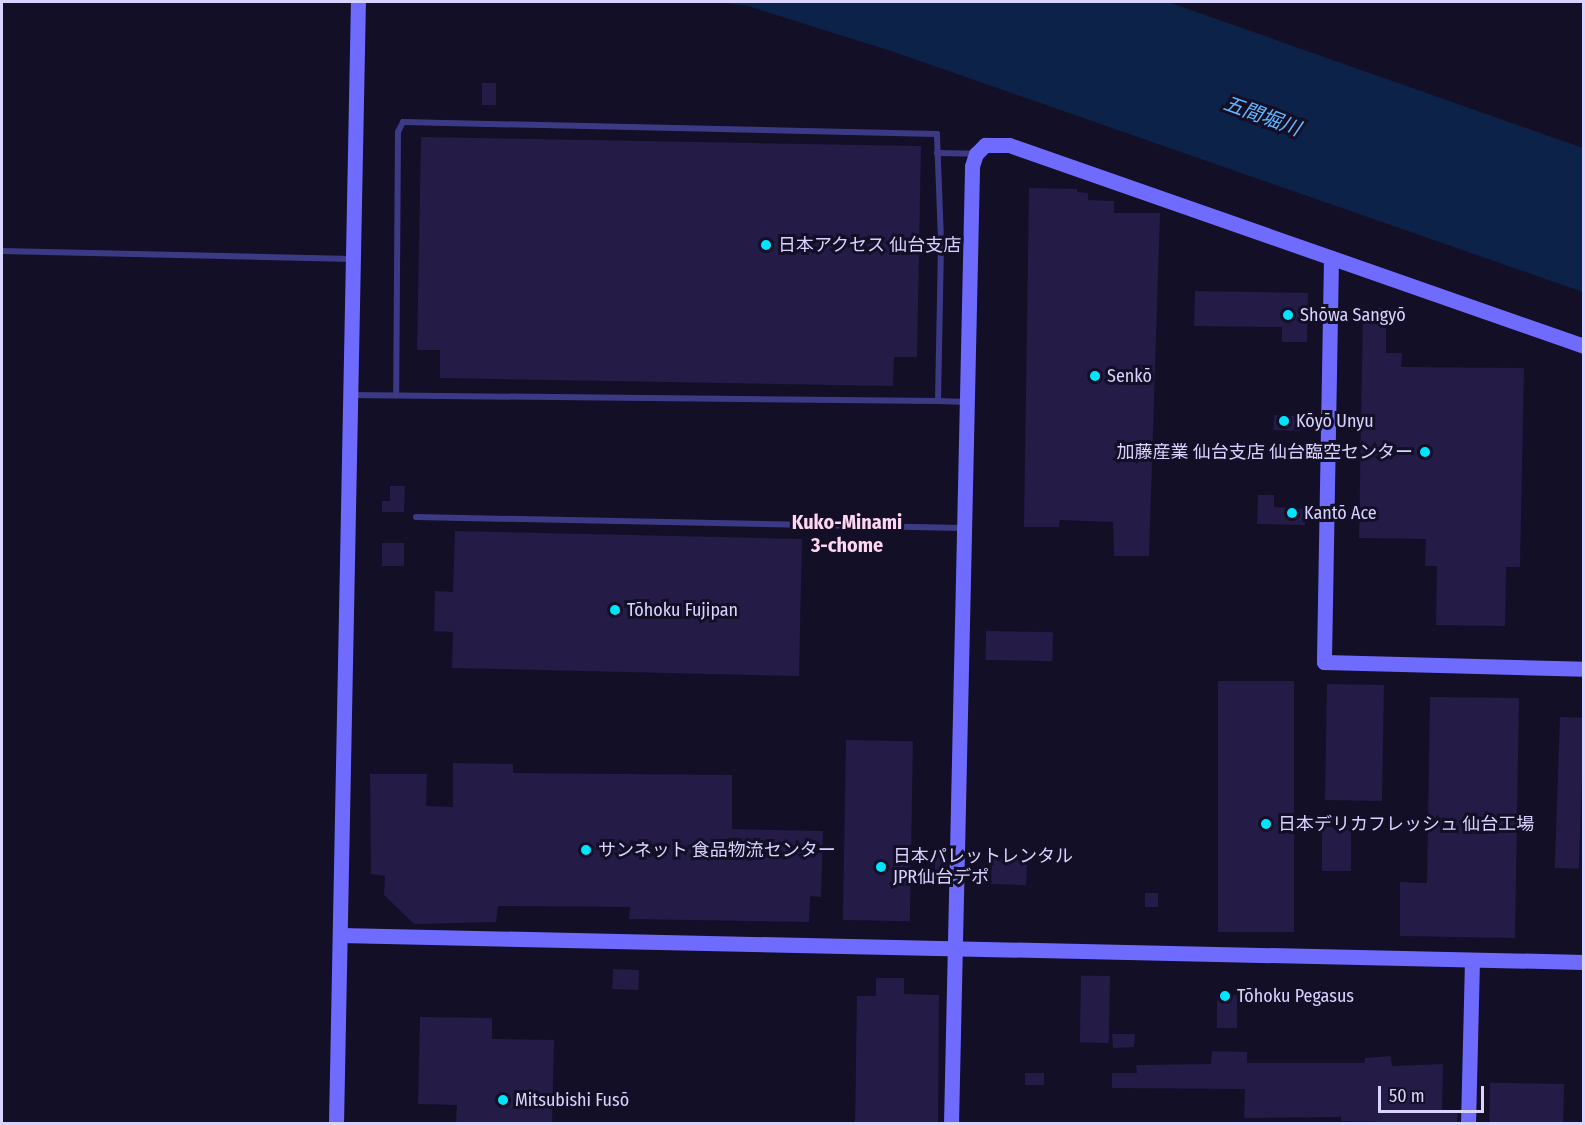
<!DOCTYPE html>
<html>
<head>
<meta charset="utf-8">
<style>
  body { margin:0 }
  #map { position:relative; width:1585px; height:1125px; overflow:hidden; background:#130f26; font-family:"Fira Sans Condensed","Noto Sans JP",sans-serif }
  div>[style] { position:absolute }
  .water>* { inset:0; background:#0c2248 }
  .building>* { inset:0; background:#241b47; transform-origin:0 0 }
  .lane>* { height:6px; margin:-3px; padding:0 3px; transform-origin:3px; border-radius:3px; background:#3d3a85 }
  .secondary>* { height:15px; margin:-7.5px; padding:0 7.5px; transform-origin:7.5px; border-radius:7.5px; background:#6f6bff }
  .dots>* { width:16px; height:16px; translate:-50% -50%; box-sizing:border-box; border:3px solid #130f26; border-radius:50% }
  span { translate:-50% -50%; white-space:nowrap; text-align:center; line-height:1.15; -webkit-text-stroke:6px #130f26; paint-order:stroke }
  .poi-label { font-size:18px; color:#d9d4ff }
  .left { translate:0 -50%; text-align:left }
  .right { translate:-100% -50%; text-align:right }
  .water-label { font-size:20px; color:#62b6ff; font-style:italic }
  .neighbourhood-label { font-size:20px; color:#ffd6f0; font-weight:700 }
  .frame { position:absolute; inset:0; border:3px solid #d9d4ff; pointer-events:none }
  .scale { position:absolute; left:1378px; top:1086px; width:106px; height:27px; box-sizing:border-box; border:3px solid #d9d4ff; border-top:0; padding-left:8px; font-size:18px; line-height:21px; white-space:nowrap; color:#d9d4ff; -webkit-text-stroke:4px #130f26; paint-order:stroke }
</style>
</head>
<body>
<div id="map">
  <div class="water">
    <div style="clip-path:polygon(716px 2px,1168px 2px,1583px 148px,1583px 292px,894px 52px,748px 6px)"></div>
  </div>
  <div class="building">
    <div style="left:482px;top:83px;width:14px;height:22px"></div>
    <div style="clip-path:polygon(421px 137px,921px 146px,917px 357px,894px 357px,893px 386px,440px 378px,440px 350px,417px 350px)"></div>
    <div style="clip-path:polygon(1029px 188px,1077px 189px,1077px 192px,1088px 193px,1088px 200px,1114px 201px,1114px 213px,1160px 213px,1149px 556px,1114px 556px,1113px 522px,1060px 520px,1059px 527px,1024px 527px)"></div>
    <div style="clip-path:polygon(1195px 291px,1308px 293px,1307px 342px,1282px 342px,1282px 327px,1194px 326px)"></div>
    <div style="clip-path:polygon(1363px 308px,1386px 308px,1386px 353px,1402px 353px,1401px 367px,1524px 368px,1520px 567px,1506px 567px,1505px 626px,1436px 625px,1437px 566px,1425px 566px,1426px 539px,1359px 538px)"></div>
    <div style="left:1274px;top:415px;width:27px;height:15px;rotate:2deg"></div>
    <div style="clip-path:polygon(390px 486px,405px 486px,404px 512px,382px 512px,382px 501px,390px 501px)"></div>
    <div style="clip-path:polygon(1258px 495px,1274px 495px,1274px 507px,1306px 509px,1305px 525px,1257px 524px)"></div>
    <div style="clip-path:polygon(455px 531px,802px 539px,799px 676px,452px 668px,453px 632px,434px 631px,435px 591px,453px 592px)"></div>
    <div style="left:382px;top:543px;width:22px;height:23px"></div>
    <div style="left:986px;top:631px;width:67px;height:29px;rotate:1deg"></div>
    <div style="left:1218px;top:681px;width:76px;height:251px"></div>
    <div style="left:1327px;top:684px;width:57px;height:116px;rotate:1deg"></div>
    <div style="clip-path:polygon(1430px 697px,1519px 698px,1515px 938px,1400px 936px,1400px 882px,1427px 883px)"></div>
    <div style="left:1560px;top:717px;width:24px;height:151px;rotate:2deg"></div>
    <div style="left:846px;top:740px;width:67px;height:180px;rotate:1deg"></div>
    <div style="clip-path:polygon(453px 763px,513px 764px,513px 773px,732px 775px,732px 829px,823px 831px,821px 897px,810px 896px,809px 922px,629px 919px,630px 907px,498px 906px,496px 922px,414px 924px,384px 895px,385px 876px,371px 874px,370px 774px,427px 774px,426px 806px,453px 807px)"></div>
    <div style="left:1322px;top:827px;width:29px;height:44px"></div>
    <div style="left:935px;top:854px;width:12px;height:32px"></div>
    <div style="left:992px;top:859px;width:35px;height:25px;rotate:2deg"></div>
    <div style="left:1145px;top:893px;width:13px;height:14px"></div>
    <div style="left:613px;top:969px;width:26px;height:20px;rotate:2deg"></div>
    <div style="left:1110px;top:976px;width:67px;height:29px;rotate:91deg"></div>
    <div style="clip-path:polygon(876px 978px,904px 978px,904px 994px,939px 995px,938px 1124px,855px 1124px,857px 996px,876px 996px)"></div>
    <div style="left:1237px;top:995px;width:33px;height:20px;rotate:90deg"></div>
    <div style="clip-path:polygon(420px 1017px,492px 1018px,492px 1039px,554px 1040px,552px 1124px,456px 1124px,457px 1105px,418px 1104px)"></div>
    <div style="clip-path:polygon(1112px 1034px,1135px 1034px,1134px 1047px,1113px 1048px)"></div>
    <div style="clip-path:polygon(1212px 1051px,1247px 1052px,1247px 1063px,1364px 1063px,1365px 1058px,1391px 1056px,1392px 1066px,1443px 1064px,1442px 1111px,1458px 1110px,1457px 1124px,1341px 1121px,1341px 1117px,1244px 1118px,1245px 1089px,1112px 1088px,1112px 1073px,1137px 1073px,1136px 1065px,1211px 1064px)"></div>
    <div style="left:1025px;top:1073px;width:19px;height:12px"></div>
    <div style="left:1564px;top:1084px;width:40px;height:74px;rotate:91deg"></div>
  </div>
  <div class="lane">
    <div style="left:937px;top:153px;width:39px;rotate:1deg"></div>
    <div style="left:2px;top:251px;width:350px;rotate:1.3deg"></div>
    <div style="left:352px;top:395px;width:586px;rotate:0.59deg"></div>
    <div style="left:938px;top:401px;width:161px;rotate:-88.9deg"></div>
    <div style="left:941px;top:240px;width:106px;rotate:-92.2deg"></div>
    <div style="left:937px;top:134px;width:534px;rotate:-178.71deg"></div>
    <div style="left:403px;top:122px;width:11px;rotate:117deg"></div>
    <div style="left:398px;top:132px;width:260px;rotate:90.4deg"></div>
    <div style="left:938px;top:401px;width:29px;rotate:2deg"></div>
    <div style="left:416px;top:517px;width:547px;rotate:1.15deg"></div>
  </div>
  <div class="secondary">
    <div style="left:1331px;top:258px;width:404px;rotate:91deg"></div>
    <div style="left:1324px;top:662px;width:260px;rotate:1.5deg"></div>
    <div style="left:340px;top:935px;width:1244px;rotate:1.24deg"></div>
    <div style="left:336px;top:1124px;width:1122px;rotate:-88.88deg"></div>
    <div style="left:951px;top:1124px;width:958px;rotate:-88.74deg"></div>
    <div style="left:972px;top:166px;width:13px;rotate:-72deg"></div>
    <div style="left:976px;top:154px;width:13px;rotate:-45deg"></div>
    <div style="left:985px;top:145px;width:24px"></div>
    <div style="left:1009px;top:145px;width:609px;rotate:19.27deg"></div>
    <div style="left:1468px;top:1124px;width:163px;rotate:-88.6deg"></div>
  </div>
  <div class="dots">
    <div style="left:766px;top:245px;background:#00e5ff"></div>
    <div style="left:1288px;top:315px;background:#00e5ff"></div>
    <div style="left:1095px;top:376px;background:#00e5ff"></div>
    <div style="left:1284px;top:421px;background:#00e5ff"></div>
    <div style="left:1425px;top:452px;background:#00e5ff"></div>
    <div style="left:1292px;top:513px;background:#00e5ff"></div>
    <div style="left:615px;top:610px;background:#00e5ff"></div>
    <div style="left:1266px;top:824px;background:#00e5ff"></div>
    <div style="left:586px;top:850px;background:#00e5ff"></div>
    <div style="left:881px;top:867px;background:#00e5ff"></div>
    <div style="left:1225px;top:996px;background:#00e5ff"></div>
    <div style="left:503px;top:1100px;background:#00e5ff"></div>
  </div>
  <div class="poi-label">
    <span class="left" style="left:778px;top:245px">日本アクセス 仙台支店</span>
    <span class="left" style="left:1300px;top:315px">Shōwa Sangyō</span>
    <span class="left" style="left:1107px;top:376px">Senkō</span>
    <span class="left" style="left:1296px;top:421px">Kōyō Unyu</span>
    <span class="right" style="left:1413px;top:452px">加藤産業 仙台支店 仙台臨空センター</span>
    <span class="left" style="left:1304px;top:513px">Kantō Ace</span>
    <span class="left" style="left:627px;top:610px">Tōhoku Fujipan</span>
    <span class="left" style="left:1278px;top:824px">日本デリカフレッシュ 仙台工場</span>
    <span class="left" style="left:598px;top:850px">サンネット 食品物流センター</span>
    <span class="left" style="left:893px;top:867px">日本パレットレンタル<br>JPR仙台デポ</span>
    <span class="left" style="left:1237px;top:996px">Tōhoku Pegasus</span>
    <span class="left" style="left:515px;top:1100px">Mitsubishi Fusō</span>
  </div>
  <div class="water-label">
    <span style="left:1262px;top:116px;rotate:20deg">五間堀川</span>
  </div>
  <div class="neighbourhood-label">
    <span style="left:847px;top:534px">Kuko-Minami<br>3-chome</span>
  </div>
  <div class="frame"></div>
  <div class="scale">50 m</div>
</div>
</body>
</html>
